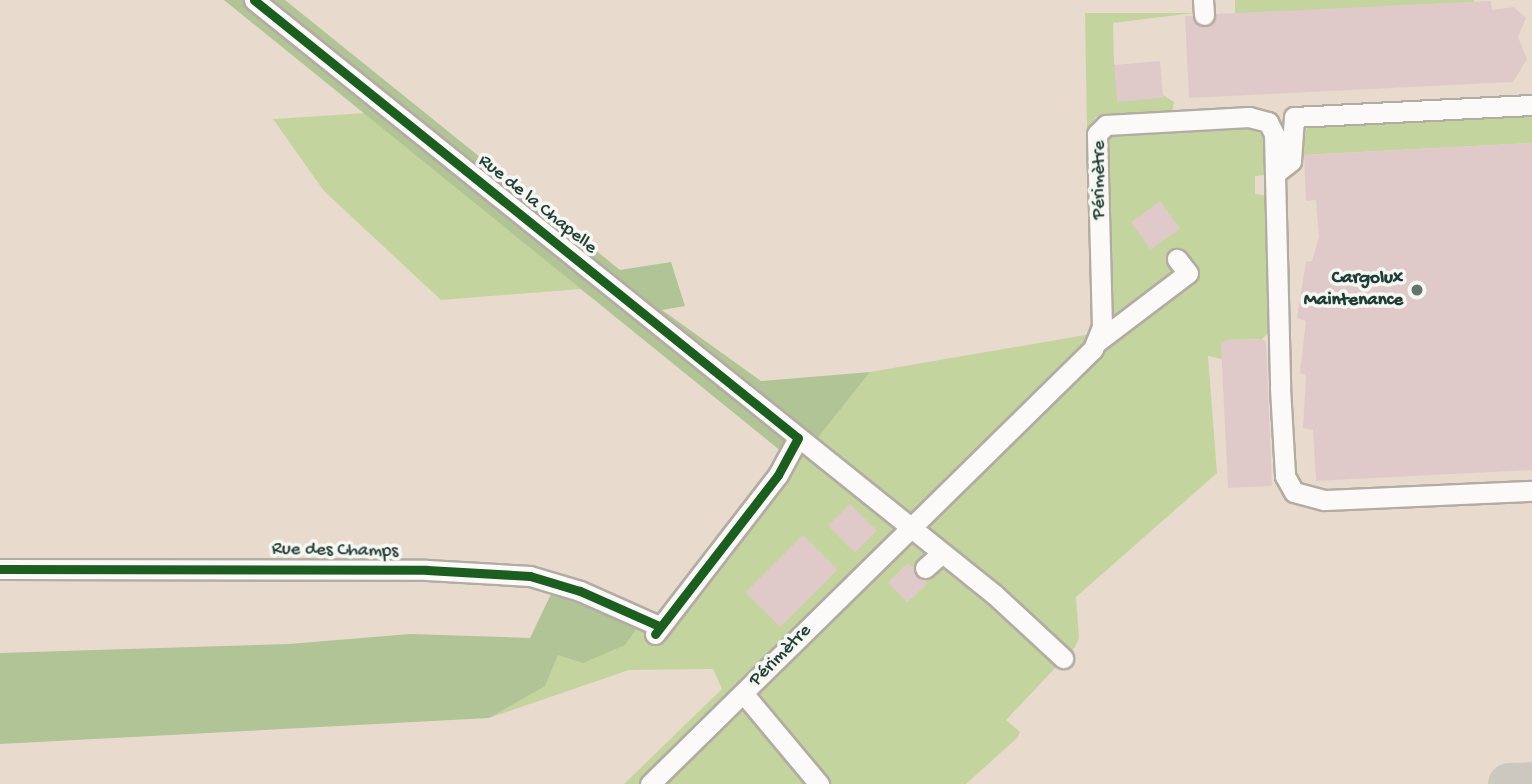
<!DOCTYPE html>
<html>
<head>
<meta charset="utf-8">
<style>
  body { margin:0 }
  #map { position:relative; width:1532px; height:784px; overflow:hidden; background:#e8dbcd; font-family:"Gochi Hand",sans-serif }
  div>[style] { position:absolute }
  .green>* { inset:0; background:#c4d49f }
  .forest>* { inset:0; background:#b1c496 }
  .taxiway>* { height:42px; margin:-21px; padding:0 21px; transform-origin:21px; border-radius:21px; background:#cdc8bf }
  .building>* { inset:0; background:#dfcac9; transform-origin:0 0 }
  .roads { filter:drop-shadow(2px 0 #b2aca3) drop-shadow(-2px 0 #b2aca3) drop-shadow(0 2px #b2aca3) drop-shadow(0 -2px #b2aca3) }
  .minor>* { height:19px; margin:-9.5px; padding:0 9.5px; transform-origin:9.5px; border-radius:9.5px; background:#fcfaf8 }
  .cycleway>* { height:9px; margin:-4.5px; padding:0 4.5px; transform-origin:4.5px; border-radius:4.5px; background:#1b5e20 }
  .dots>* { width:19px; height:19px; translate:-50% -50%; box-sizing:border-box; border:4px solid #f6f6f2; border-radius:50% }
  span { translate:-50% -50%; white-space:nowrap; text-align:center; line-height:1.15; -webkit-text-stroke:7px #f6f6f2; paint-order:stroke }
  .street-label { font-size:19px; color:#1f3d34 }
  .poi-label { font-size:19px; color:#1f3d34; font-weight:700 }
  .right { translate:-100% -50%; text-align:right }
</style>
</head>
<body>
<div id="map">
  <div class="green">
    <div style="clip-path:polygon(1235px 0,1474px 0,1474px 2px,1235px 14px)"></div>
    <div style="clip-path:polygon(1085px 13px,1194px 13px,1113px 23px,1114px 64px,1174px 102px,1172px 113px,1096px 117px,1087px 130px)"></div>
    <div style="clip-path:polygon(367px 113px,581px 289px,441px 300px,324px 191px,273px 119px)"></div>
    <div style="clip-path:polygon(1532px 114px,1532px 143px,1303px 155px,1303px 135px,1309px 125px)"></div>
    <div style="clip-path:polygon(1251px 127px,1265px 138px,1266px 175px,1255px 176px,1255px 194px,1268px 196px,1275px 326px,1262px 339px,1225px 340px,1222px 359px,1208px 356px,1217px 473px,1076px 597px,1079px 638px,1075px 647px,1006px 720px,1020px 732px,1017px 738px,966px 784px,624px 784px,722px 689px,713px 669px,629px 670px,489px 718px,544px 686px,558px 655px,643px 619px,674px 618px,870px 372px,1091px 334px,1108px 341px,1109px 134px)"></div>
  </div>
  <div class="forest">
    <div style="clip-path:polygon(224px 0,285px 0,620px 270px,671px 262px,685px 306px,662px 310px,761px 381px,870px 372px,797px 464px)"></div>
    <div style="clip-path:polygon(552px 592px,565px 592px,640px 624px,625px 645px,583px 663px,558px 655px,545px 686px,489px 718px,0 744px,0 653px,289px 644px,410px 634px,530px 638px)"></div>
  </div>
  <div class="taxiway">
    <div style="left:1509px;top:784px;width:23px;rotate:-2deg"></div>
  </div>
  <div class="building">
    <div style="clip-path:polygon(1491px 1px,1492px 10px,1514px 7px,1526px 18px,1518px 37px,1527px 59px,1513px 82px,1189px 98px,1185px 16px,1192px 16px,1204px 27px,1211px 25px,1216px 14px)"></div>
    <div style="left:1160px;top:61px;width:37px;height:46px;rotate:85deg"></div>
    <div style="clip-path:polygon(1532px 143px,1532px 470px,1316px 481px,1313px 430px,1303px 428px,1306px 375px,1300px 373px,1306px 321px,1297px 318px,1306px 262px,1312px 261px,1319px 237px,1316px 200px,1306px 201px,1304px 155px)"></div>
    <div style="left:1160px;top:201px;width:34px;height:36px;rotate:54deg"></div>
    <div style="clip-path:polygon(1262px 339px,1266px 342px,1272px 486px,1228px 488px,1221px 345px,1225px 340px)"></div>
    <div style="left:850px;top:504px;width:38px;height:31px;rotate:45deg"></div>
    <div style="left:803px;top:535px;width:49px;height:81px;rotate:45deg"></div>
    <div style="left:908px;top:563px;width:28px;height:28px;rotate:46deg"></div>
  </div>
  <div class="roads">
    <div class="minor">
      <div style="left:254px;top:0;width:950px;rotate:38.76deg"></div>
      <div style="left:995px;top:595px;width:93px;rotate:42.8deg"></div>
      <div style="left:1203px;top:0;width:15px;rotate:86deg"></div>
      <div style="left:1277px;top:172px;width:18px;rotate:-38deg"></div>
      <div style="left:1291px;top:161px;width:44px;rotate:-86.1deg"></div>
      <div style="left:1294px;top:117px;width:238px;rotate:-2.9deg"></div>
      <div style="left:1097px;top:342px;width:114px;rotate:-37.2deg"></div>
      <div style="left:1188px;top:273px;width:18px;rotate:-128deg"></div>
      <div style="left:925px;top:568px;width:23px;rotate:-41deg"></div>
      <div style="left:0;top:569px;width:427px;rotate:0.1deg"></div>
      <div style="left:427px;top:570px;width:103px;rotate:3.3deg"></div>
      <div style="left:530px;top:576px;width:52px;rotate:16.7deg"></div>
      <div style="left:580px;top:591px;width:86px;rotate:23.9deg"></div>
      <div style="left:655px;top:634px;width:201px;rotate:-52.3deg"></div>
      <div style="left:778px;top:475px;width:42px;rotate:-61.6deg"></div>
      <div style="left:743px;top:693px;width:119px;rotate:50.1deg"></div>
      <div style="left:650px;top:784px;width:621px;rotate:-44.48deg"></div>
      <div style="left:1093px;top:349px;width:24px;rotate:-68deg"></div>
      <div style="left:1102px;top:327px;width:193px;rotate:-91.5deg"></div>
      <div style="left:1097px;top:134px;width:13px;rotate:-45deg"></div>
      <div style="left:1106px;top:125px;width:143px;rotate:-3.2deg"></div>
      <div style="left:1249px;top:117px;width:20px;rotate:15deg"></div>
      <div style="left:1268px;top:122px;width:13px;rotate:63deg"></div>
      <div style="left:1274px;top:134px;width:254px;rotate:88.6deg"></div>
      <div style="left:1280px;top:388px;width:88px;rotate:86.7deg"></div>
      <div style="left:1285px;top:476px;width:18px;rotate:61deg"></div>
      <div style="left:1294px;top:492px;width:31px;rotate:15deg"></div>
      <div style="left:1324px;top:500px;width:208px;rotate:-2.5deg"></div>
    </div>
  </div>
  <div class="cycleway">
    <div style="left:254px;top:0;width:698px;rotate:38.84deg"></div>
    <div style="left:798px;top:438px;width:42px;rotate:118.4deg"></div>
    <div style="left:778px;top:475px;width:201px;rotate:127.7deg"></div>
    <div style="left:0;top:569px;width:427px;rotate:0.1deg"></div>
    <div style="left:427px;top:570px;width:103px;rotate:3.3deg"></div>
    <div style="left:530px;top:576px;width:52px;rotate:16.7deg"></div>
    <div style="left:580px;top:591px;width:86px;rotate:23.9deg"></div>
  </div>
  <div class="dots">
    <div style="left:1417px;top:290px;background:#65746a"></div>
  </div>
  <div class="street-label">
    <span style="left:1100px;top:180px;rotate:-90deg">Périmètre</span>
    <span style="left:537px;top:205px;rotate:39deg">Rue de la Chapelle</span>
    <span style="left:335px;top:551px;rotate:1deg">Rue des Champs</span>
    <span style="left:781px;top:656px;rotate:-45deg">Périmètre</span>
  </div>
  <div class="poi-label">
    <span class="right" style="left:1403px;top:290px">Cargolux<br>Maintenance</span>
  </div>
</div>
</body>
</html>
